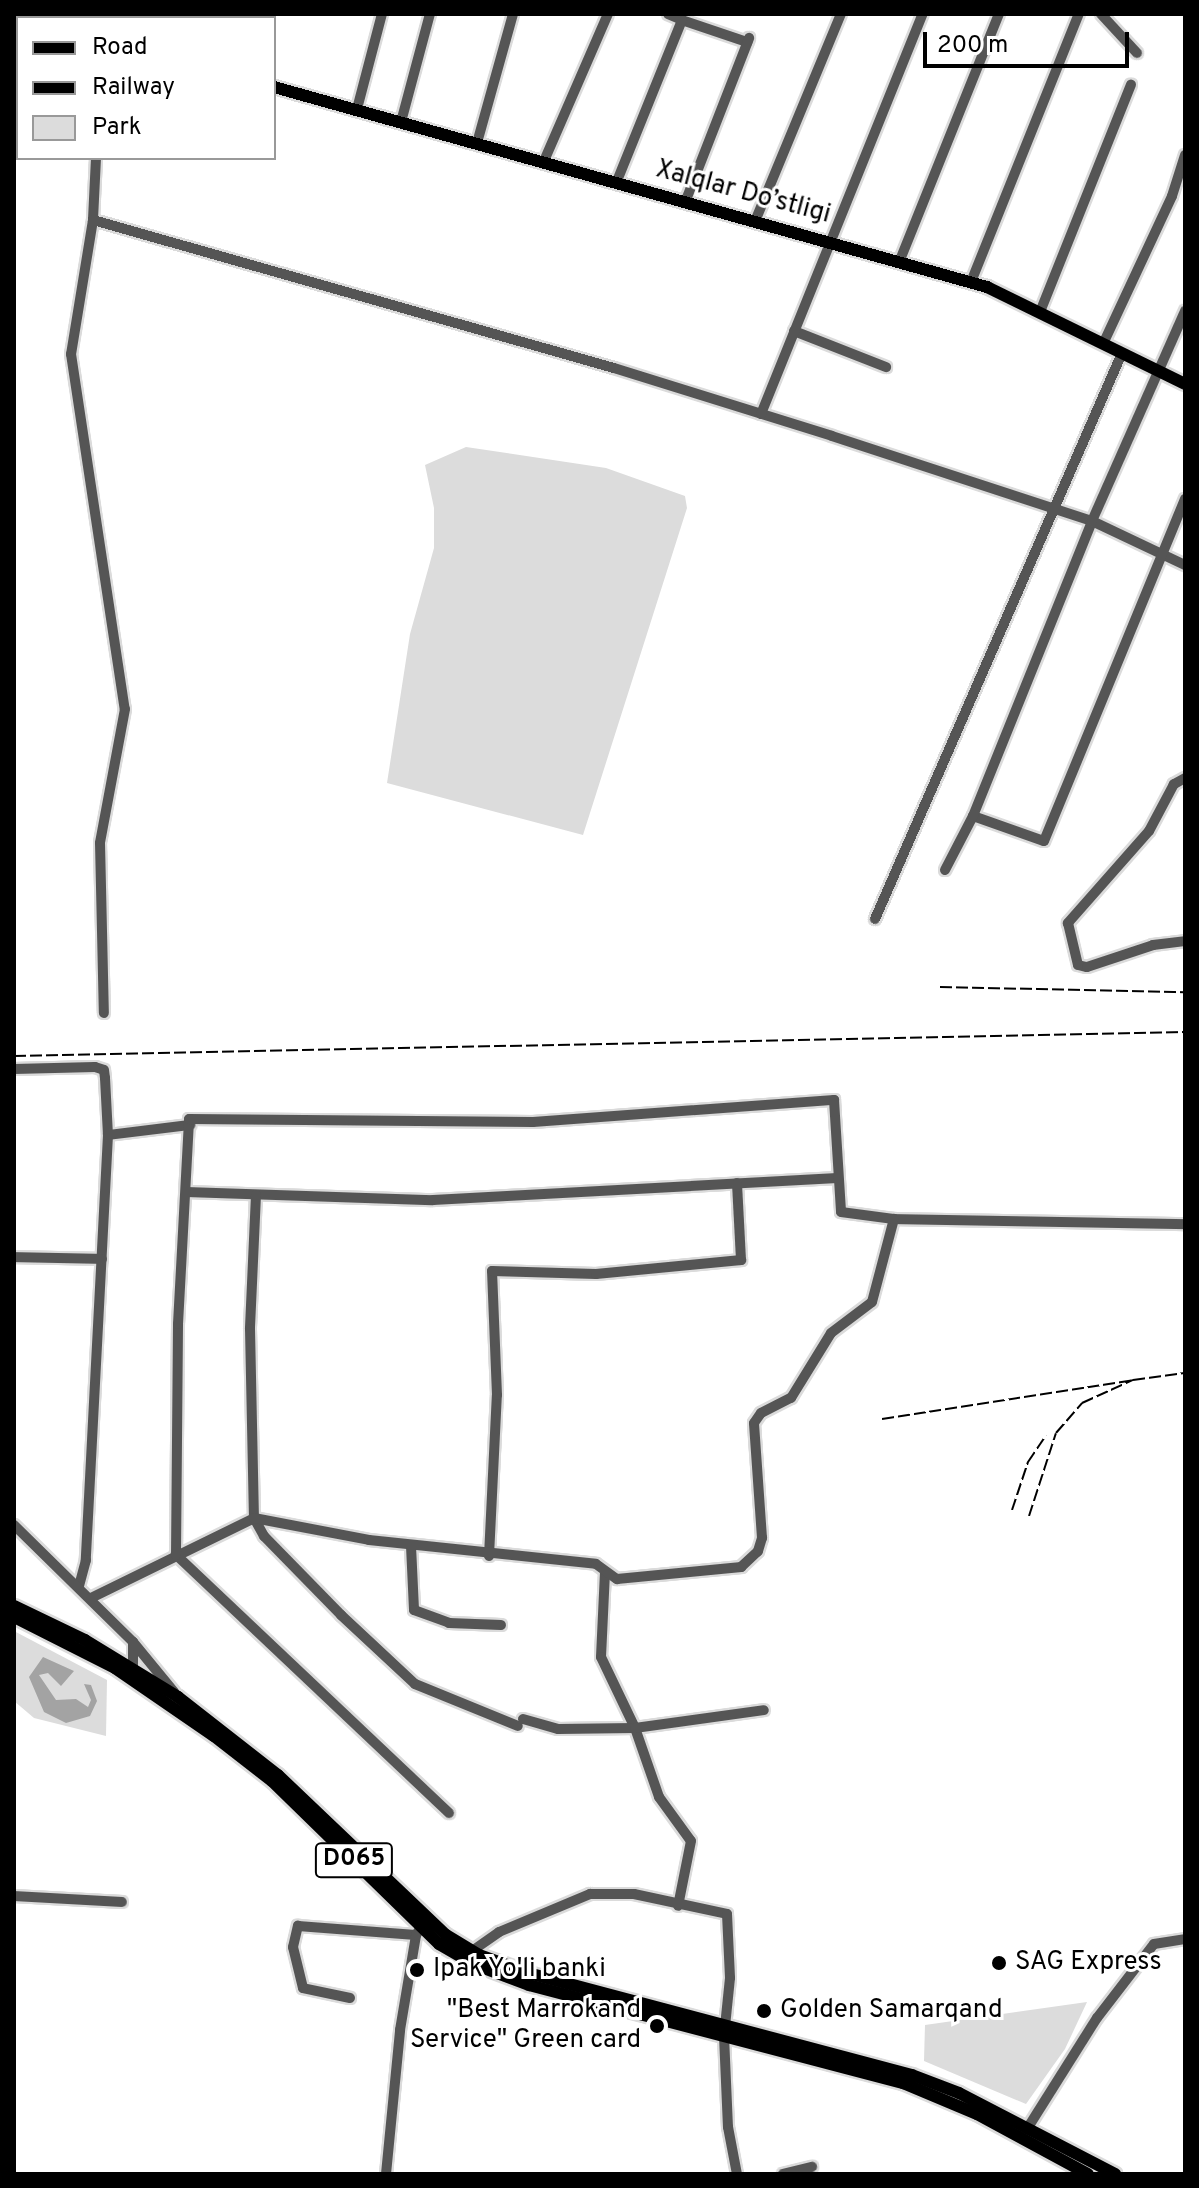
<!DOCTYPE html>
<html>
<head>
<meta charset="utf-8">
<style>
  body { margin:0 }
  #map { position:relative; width:1199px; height:2188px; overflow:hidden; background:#fff; font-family:Overpass,sans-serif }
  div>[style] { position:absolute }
  .green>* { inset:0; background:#dcdcdc }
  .water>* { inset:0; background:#a3a3a3 }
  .roads { filter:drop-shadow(2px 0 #dbdbdb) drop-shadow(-2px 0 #dbdbdb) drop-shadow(0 2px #dbdbdb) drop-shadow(0 -2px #dbdbdb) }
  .minor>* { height:10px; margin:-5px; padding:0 5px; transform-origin:5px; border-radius:5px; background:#555 }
  .major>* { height:12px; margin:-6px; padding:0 6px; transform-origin:6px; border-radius:6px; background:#000 }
  .rail>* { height:2px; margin-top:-1px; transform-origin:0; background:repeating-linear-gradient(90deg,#000 0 12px,transparent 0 16px) }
  .dots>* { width:22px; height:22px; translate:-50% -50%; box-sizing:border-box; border:4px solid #fff; border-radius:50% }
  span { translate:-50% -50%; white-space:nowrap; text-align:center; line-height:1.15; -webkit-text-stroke:6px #fff; paint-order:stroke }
  .shield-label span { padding:2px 6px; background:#fff; border:2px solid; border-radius:6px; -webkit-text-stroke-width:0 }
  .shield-label { font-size:24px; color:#000; font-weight:700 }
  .street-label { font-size:26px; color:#000 }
  .poi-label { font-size:26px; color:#000 }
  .left { translate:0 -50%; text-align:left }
  .right { translate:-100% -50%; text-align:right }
  .frame { position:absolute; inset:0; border:16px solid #000; pointer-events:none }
  .legend { position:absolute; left:16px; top:16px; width:260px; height:144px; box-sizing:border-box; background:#fff; border:2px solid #999; margin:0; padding:10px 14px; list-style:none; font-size:24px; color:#000 }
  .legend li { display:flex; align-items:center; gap:16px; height:40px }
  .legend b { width:40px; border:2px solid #999 }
  .scale { position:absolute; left:923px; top:32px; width:206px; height:36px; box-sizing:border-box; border:4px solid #000; border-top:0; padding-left:10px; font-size:24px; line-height:28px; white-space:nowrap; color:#000; -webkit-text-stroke:6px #fff; paint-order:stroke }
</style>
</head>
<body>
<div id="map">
  <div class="green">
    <div style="clip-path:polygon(466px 447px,606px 468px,685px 496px,687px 508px,583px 835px,387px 783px,410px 634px,434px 548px,434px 508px,425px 465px)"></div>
    <div style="clip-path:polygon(14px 1631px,107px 1680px,106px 1736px,34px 1718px,14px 1701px)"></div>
    <div style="clip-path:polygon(1087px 2002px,1065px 2049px,1026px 2104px,924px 2061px,925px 2025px)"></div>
  </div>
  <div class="water">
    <div style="clip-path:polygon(43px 1657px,74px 1671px,61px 1686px,48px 1673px,39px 1675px,56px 1700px,76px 1699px,88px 1707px,91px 1700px,84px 1684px,91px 1685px,97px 1701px,90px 1716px,66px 1723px,44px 1712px,29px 1677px)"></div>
  </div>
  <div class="roads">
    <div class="minor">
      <div style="left:1101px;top:14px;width:53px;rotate:47.3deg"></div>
      <div style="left:682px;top:20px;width:69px;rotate:18.7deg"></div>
      <div style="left:357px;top:109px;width:98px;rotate:-75.3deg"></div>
      <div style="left:401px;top:122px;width:112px;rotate:-75deg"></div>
      <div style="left:477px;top:143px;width:134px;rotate:-74.4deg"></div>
      <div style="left:96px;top:158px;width:62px;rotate:92.8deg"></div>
      <div style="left:93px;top:220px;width:136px;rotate:99.3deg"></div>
      <div style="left:71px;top:354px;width:359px;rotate:81.4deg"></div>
      <div style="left:125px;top:709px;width:136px;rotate:100.6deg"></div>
      <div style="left:100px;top:843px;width:170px;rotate:88.7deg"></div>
      <div style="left:544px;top:161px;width:160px;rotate:-66.5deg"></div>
      <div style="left:617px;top:181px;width:174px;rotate:-68deg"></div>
      <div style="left:682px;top:20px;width:15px;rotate:-157deg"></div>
      <div style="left:686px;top:200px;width:174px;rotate:-68.7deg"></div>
      <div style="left:756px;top:219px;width:222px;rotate:-67.5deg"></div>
      <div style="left:93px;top:220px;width:542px;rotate:15.86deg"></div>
      <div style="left:614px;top:368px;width:228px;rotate:17.3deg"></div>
      <div style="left:832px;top:436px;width:274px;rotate:18.1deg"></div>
      <div style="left:1092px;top:521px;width:103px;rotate:25.3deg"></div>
      <div style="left:900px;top:260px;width:265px;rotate:-68.1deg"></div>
      <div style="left:971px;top:282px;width:289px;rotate:-68.1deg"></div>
      <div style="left:1040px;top:312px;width:245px;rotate:-68.2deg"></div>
      <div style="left:794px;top:331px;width:99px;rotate:21.4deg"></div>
      <div style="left:1103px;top:344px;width:163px;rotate:-65deg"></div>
      <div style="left:1172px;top:196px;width:43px;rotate:-72.4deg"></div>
      <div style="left:761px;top:414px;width:432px;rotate:-68deg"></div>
      <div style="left:1185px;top:778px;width:13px;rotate:151deg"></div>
      <div style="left:1174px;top:784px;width:53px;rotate:118deg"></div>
      <div style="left:1149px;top:831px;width:123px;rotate:131.4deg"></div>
      <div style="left:1068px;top:923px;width:43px;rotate:76.6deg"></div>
      <div style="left:1078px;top:965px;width:9px;rotate:13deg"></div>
      <div style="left:1087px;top:967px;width:70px;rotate:-18.4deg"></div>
      <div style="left:1153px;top:945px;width:32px;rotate:-7deg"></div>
      <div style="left:973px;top:816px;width:75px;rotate:19.4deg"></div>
      <div style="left:1044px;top:841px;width:370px;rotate:-67.6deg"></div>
      <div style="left:945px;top:870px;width:61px;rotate:-62.6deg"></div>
      <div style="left:973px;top:816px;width:318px;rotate:-68deg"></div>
      <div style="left:1092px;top:521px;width:230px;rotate:-66.1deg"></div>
      <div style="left:875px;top:919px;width:618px;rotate:-66.42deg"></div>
      <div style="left:14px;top:1069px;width:81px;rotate:-1.4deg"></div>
      <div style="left:95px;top:1067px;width:9px;rotate:18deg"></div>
      <div style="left:104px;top:1070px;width:8px;rotate:83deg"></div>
      <div style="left:105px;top:1078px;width:57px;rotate:87deg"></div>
      <div style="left:108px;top:1135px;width:426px;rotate:93deg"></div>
      <div style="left:86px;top:1560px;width:27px;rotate:105deg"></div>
      <div style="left:108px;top:1135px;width:83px;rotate:-7deg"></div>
      <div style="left:186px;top:1192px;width:247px;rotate:1.9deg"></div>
      <div style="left:433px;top:1200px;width:405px;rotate:-3.1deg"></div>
      <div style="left:256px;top:1195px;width:134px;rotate:92.6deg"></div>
      <div style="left:250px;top:1329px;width:189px;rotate:88.8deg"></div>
      <div style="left:254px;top:1518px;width:21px;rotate:61deg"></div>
      <div style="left:264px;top:1536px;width:110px;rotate:45.7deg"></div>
      <div style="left:341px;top:1615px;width:101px;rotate:43deg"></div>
      <div style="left:415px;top:1684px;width:111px;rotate:22.2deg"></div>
      <div style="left:14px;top:1257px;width:88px;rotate:1.3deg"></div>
      <div style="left:14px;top:1525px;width:167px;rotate:44.5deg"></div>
      <div style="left:133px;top:1642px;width:31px;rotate:90deg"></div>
      <div style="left:411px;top:1546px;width:64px;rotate:87.3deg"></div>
      <div style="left:414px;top:1610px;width:37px;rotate:20deg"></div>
      <div style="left:449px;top:1623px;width:52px;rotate:2.2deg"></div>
      <div style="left:489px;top:1556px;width:161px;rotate:-87.2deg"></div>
      <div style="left:497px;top:1395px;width:124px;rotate:-92.3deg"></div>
      <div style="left:492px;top:1271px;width:104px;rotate:1.7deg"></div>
      <div style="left:596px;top:1274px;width:146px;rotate:-5.5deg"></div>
      <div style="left:741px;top:1260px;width:77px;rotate:-93deg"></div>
      <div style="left:605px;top:1572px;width:85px;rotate:92.7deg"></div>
      <div style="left:601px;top:1657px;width:79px;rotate:64.4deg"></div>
      <div style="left:635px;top:1728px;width:73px;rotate:70.8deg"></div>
      <div style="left:659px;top:1797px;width:54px;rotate:54deg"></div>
      <div style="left:691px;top:1841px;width:66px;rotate:101.3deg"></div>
      <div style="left:91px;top:1598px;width:182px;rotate:-26.1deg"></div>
      <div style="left:254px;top:1518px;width:117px;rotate:10.8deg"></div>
      <div style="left:369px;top:1540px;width:228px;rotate:6deg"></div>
      <div style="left:596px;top:1564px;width:26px;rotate:36deg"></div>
      <div style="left:617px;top:1579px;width:125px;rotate:-5.5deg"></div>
      <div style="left:741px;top:1567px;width:23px;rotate:-43deg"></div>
      <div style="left:758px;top:1551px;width:14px;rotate:-73deg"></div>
      <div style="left:762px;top:1538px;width:115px;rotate:-94deg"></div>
      <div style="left:754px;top:1423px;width:12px;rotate:-55deg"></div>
      <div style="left:761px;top:1413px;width:34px;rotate:-27deg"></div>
      <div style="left:791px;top:1398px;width:76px;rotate:-58.4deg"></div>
      <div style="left:831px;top:1333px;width:51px;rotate:-37.1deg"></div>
      <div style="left:872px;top:1302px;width:86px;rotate:-75.2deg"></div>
      <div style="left:894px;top:1219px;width:291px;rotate:1deg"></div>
      <div style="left:133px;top:1642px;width:65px;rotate:50.6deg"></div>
      <div style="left:523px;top:1719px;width:36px;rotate:16deg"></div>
      <div style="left:558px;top:1729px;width:77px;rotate:-0.7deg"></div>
      <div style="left:635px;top:1728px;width:130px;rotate:-7.9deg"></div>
      <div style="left:449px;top:1813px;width:376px;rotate:-136.6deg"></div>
      <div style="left:176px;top:1555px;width:231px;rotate:-89.5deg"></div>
      <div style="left:178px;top:1324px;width:205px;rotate:-86.9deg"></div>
      <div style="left:189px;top:1119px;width:344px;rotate:0.5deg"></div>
      <div style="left:533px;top:1122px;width:302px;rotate:-4.2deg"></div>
      <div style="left:834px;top:1100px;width:112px;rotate:86.4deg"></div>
      <div style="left:841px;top:1212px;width:53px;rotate:7.5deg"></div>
      <div style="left:14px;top:1896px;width:108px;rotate:3.2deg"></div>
      <div style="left:472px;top:1951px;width:33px;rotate:-35deg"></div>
      <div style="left:499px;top:1932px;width:99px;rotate:-22.7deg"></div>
      <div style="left:590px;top:1894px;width:44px"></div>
      <div style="left:634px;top:1894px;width:95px;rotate:12.1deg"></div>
      <div style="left:727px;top:1914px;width:64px;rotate:87.3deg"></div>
      <div style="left:730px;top:1978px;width:58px;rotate:95.9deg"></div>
      <div style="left:724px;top:2036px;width:91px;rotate:87.5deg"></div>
      <div style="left:728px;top:2127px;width:48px;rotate:79.2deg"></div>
      <div style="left:350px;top:1998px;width:48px;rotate:-168deg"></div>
      <div style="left:303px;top:1988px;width:42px;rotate:-103.7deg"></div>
      <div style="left:293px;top:1947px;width:22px;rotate:-77deg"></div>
      <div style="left:298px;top:1926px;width:118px;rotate:4.4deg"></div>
      <div style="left:1027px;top:2129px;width:131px;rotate:-57.8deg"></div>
      <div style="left:1097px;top:2018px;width:93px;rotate:-52.4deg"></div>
      <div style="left:1154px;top:1944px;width:31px;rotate:-9deg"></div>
      <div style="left:386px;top:2174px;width:145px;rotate:-84.4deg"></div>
      <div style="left:400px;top:2030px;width:96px;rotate:-80.4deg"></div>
      <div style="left:416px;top:1935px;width:17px;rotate:-57deg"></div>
      <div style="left:783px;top:2174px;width:30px;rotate:-14deg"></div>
    </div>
    <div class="major">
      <div style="left:14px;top:17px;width:4px;rotate:14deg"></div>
      <div style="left:274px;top:87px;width:741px;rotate:15.67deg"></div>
      <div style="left:987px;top:287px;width:220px;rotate:26.1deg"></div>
      <div style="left:14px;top:1606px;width:79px;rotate:25.6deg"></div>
      <div style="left:85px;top:1640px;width:109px;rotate:31.5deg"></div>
      <div style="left:178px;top:1697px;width:127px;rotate:38deg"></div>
      <div style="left:278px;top:1775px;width:232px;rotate:43.6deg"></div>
      <div style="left:446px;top:1935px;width:39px;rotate:31deg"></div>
      <div style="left:479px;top:1955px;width:56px;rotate:19.7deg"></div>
      <div style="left:532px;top:1974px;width:393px;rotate:14.9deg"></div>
      <div style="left:912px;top:2075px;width:50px;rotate:21deg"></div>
      <div style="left:959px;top:2093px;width:176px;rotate:27.4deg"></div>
      <div style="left:14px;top:1617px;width:113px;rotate:26.8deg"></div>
      <div style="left:115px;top:1668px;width:120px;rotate:34.5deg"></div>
      <div style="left:214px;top:1736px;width:73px;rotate:37.8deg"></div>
      <div style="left:272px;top:1781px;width:233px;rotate:44.3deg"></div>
      <div style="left:439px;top:1944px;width:39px;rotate:30deg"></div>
      <div style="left:473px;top:1964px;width:60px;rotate:20.6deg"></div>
      <div style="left:529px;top:1985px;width:387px;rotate:14.7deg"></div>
      <div style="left:903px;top:2083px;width:80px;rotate:22.7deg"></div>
      <div style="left:977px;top:2114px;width:126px;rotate:28.4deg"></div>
    </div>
  </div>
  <div class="rail">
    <div style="left:940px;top:987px;width:245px;rotate:1.2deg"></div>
    <div style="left:14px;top:1056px;width:1171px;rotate:-1.17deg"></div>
    <div style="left:882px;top:1419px;width:254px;rotate:-8.8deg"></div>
    <div style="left:1012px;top:1510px;width:51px;rotate:-71.6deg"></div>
    <div style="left:1028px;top:1462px;width:32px;rotate:-56deg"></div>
    <div style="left:1029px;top:1516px;width:87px;rotate:-72deg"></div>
    <div style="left:1056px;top:1433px;width:40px;rotate:-49deg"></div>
    <div style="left:1082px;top:1403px;width:56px;rotate:-24.3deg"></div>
    <div style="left:1133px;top:1380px;width:52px;rotate:-7.7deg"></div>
  </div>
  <div class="dots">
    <div style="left:999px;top:1963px;background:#000"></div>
    <div style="left:417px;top:1970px;background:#000"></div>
    <div style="left:764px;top:2011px;background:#000"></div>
    <div style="left:657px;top:2026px;background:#000"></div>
  </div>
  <div class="shield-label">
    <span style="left:354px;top:1860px">D065</span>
  </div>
  <div class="street-label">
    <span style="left:743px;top:193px;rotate:15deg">Xalqlar Do’stligi</span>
  </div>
  <div class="poi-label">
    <span class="left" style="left:1015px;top:1963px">SAG Express</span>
    <span class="left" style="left:433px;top:1970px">Ipak Yo'li banki</span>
    <span class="right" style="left:641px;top:2026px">"Best Marrokand<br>Service" Green card</span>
    <span class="left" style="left:780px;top:2011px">Golden Samarqand</span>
  </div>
  <div class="frame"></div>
  <ul class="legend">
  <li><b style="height:10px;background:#000"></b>Road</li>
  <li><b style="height:10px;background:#000"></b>Railway</li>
  <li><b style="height:22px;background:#dcdcdc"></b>Park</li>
  </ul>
  <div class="scale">200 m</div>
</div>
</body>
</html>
